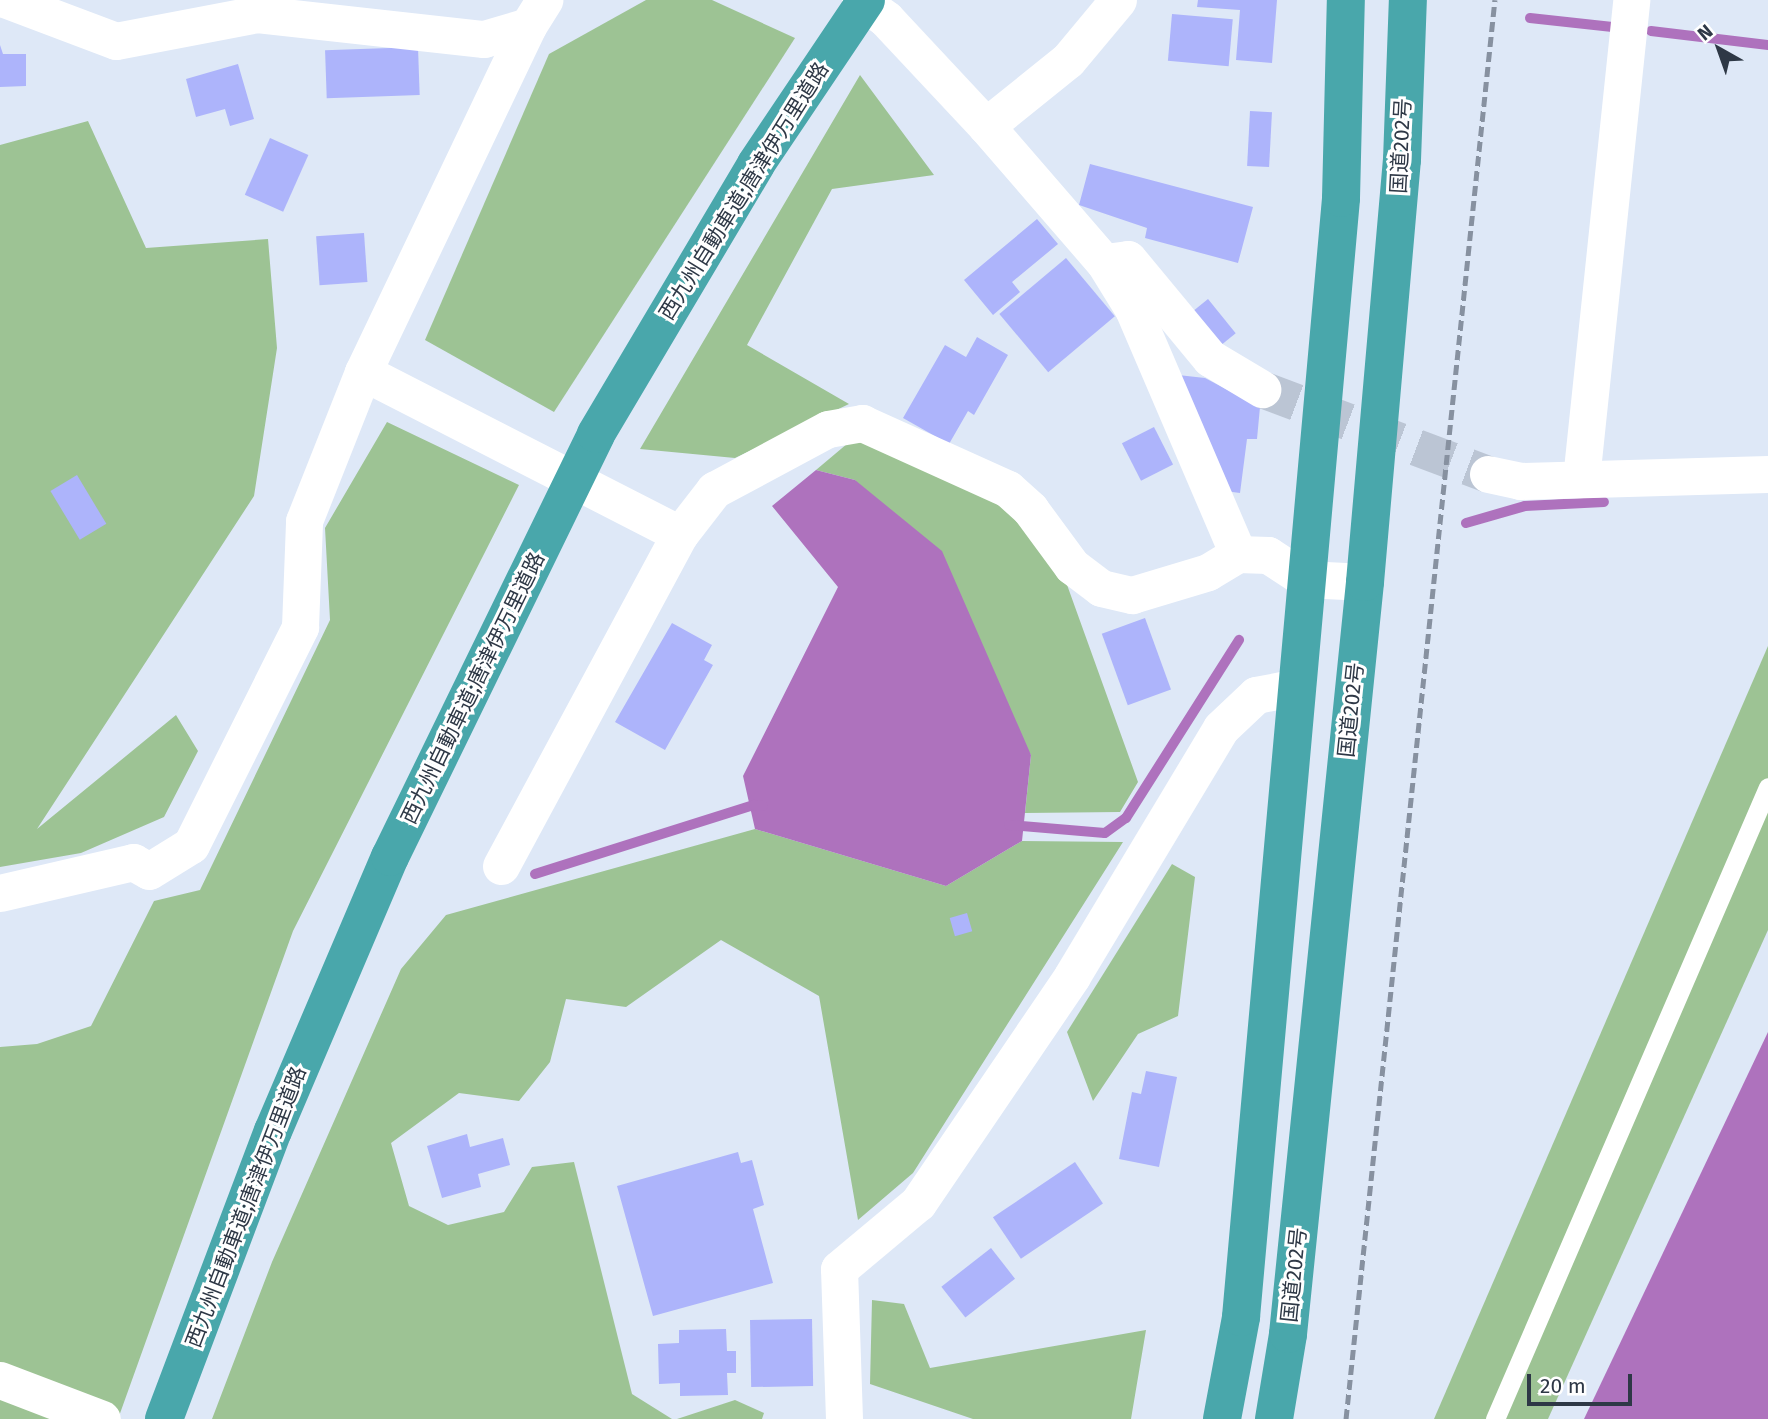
<!DOCTYPE html>
<html>
<head>
<meta charset="utf-8">
<style>
  body { margin:0 }
  #map { position:relative; width:1768px; height:1419px; overflow:hidden; background:#dee8f7; font-family:"Fira Sans","Noto Sans JP",sans-serif }
  div>[style] { position:absolute }
  .green>* { inset:0; background:#9dc394 }
  .water>* { inset:0; background:#ae72bd }
  .stream>* { height:10px; margin:-5px; padding:0 5px; transform-origin:5px; border-radius:5px; background:#ae72bd }
  .building>* { inset:0; background:#adb4fb; transform-origin:0 0 }
  .street-tunnel>* { height:37px; margin-top:-18.5px; transform-origin:0; background:repeating-linear-gradient(90deg,#bbc5d4 0 37px,transparent 0 55px) }
  .lane>* { height:19px; margin:-9.5px; padding:0 9.5px; transform-origin:9.5px; border-radius:9.5px; background:#fff }
  .street>* { height:37px; margin:-18.5px; padding:0 18.5px; transform-origin:18.5px; border-radius:18.5px; background:#fff }
  .highway>* { height:38px; margin:-19px; padding:0 19px; transform-origin:19px; border-radius:19px; background:#49a7ab }
  .rail>* { height:5px; margin-top:-2.5px; transform-origin:0; background:repeating-linear-gradient(90deg,#8791a0 0 10px,transparent 0 15px) }
  span { translate:-50% -50%; white-space:nowrap; text-align:center; line-height:1.15; -webkit-text-stroke:6px #fff; paint-order:stroke }
  .street-label { font-size:21px; color:#2e3846 }
  .north { position:absolute; left:1684px; top:14px; width:70px; height:70px; -webkit-text-stroke:5px #fff; paint-order:stroke; rotate:320deg; font-size:19px; font-weight:700; line-height:28px; text-align:center; color:#2e3846 }
  .north::after { content:''; display:block; margin:auto; width:24px; height:32px; background:#2e3846; clip-path:polygon(50% 0,100% 100%,50% 72%,0 100%) }
  .scale { position:absolute; left:1527px; top:1374px; width:105px; height:32px; box-sizing:border-box; border:4px solid #2e3846; border-top:0; padding-left:9px; font-size:21px; line-height:24px; white-space:nowrap; color:#2e3846; -webkit-text-stroke:5px #fff; paint-order:stroke }
</style>
</head>
<body>
<div id="map">
  <div class="green">
    <div style="clip-path:polygon(646px 0,712px 0,795px 38px,554px 412px,425px 340px,549px 54px)"></div>
    <div style="clip-path:polygon(860px 75px,934px 175px,832px 189px,747px 345px,849px 404px,735px 458px,640px 449px)"></div>
    <div style="clip-path:polygon(88px 121px,146px 248px,268px 239px,277px 348px,254px 496px,37px 829px,176px 715px,198px 751px,164px 817px,81px 853px,0 867px,0 145px)"></div>
    <div style="clip-path:polygon(387px 422px,519px 485px,293px 931px,118px 1419px,0 1419px,0 1047px,37px 1044px,91px 1026px,154px 901px,200px 890px,330px 620px,325px 528px)"></div>
    <div style="clip-path:polygon(854px 438px,1012px 506px,1066px 582px,1138px 782px,1120px 812px,1025px 813px,1031px 755px,855px 480px,816px 470px)"></div>
    <div style="clip-path:polygon(1768px 646px,1768px 930px,1548px 1419px,1434px 1419px)"></div>
    <div style="clip-path:polygon(755px 829px,946px 886px,1022px 841px,1123px 842px,913px 1173px,858px 1220px,819px 996px,721px 940px,626px 1007px,566px 999px,550px 1062px,519px 1101px,459px 1093px,391px 1143px,409px 1206px,448px 1225px,504px 1212px,532px 1167px,574px 1162px,632px 1394px,672px 1419px,212px 1419px,272px 1262px,401px 969px,446px 915px)"></div>
    <div style="clip-path:polygon(1172px 864px,1195px 877px,1178px 1016px,1138px 1034px,1093px 1101px,1067px 1032px)"></div>
    <div style="clip-path:polygon(872px 1300px,904px 1304px,930px 1368px,1146px 1330px,1131px 1419px,973px 1419px,870px 1384px)"></div>
    <div style="clip-path:polygon(735px 1400px,764px 1413px,762px 1419px,677px 1419px)"></div>
  </div>
  <div class="water">
    <div style="clip-path:polygon(816px 470px,855px 480px,942px 551px,1031px 755px,1022px 841px,946px 886px,755px 829px,743px 776px,838px 587px,772px 506px)"></div>
    <div style="clip-path:polygon(1768px 1032px,1768px 1419px,1584px 1419px)"></div>
  </div>
  <div class="stream">
    <div style="left:1530px;top:18px;width:83px;rotate:6.2deg"></div>
    <div style="left:1651px;top:31px;width:118px;rotate:6.8deg"></div>
    <div style="left:1466px;top:523px;width:61px;rotate:-16.1deg"></div>
    <div style="left:1525px;top:506px;width:79px;rotate:-2.9deg"></div>
    <div style="left:1009px;top:825px;width:96px;rotate:4.8deg"></div>
    <div style="left:1105px;top:833px;width:26px;rotate:-36deg"></div>
    <div style="left:1126px;top:818px;width:211px;rotate:-57.6deg"></div>
    <div style="left:535px;top:874px;width:230px;rotate:-17.5deg"></div>
    <div style="left:754px;top:805px;width:9px;rotate:6deg"></div>
  </div>
  <div class="building">
    <div style="clip-path:polygon(1198px 0,1277px 0,1272px 63px,1236px 60px,1240px 10px,1197px 7px)"></div>
    <div style="left:1172px;top:14px;width:61px;height:47px;rotate:5deg"></div>
    <div style="clip-path:polygon(0 45px,3px 54px,26px 54px,26px 86px,0 87px)"></div>
    <div style="left:418px;top:47px;width:48px;height:93px;rotate:88deg"></div>
    <div style="clip-path:polygon(238px 64px,254px 119px,230px 126px,225px 109px,196px 117px,186px 79px)"></div>
    <div style="left:1250px;top:111px;width:22px;height:55px;rotate:3deg"></div>
    <div style="left:270px;top:138px;width:42px;height:62px;rotate:24deg"></div>
    <div style="clip-path:polygon(1090px 164px,1253px 207px,1238px 263px,1145px 238px,1147px 228px,1079px 205px)"></div>
    <div style="clip-path:polygon(1037px 219px,1058px 244px,1012px 282px,1020px 292px,993px 315px,964px 280px)"></div>
    <div style="left:364px;top:233px;width:49px;height:48px;rotate:86deg"></div>
    <div style="left:1066px;top:258px;width:76px;height:87px;rotate:50deg"></div>
    <div style="left:1208px;top:299px;width:44px;height:19px;rotate:51deg"></div>
    <div style="clip-path:polygon(977px 337px,1008px 355px,974px 415px,968px 411px,949px 444px,903px 418px,945px 345px,966px 357px)"></div>
    <div style="clip-path:polygon(1178px 375px,1205px 378px,1260px 407px,1257px 439px,1247px 439px,1240px 493px,1225px 491px)"></div>
    <div style="left:1154px;top:427px;width:42px;height:36px;rotate:63deg"></div>
    <div style="left:77px;top:475px;width:57px;height:31px;rotate:59deg"></div>
    <div style="left:1145px;top:618px;width:76px;height:46px;rotate:70deg"></div>
    <div style="clip-path:polygon(672px 623px,712px 645px,704px 660px,713px 665px,665px 750px,615px 722px)"></div>
    <div style="left:967px;top:913px;width:19px;height:18px;rotate:74deg"></div>
    <div style="clip-path:polygon(1146px 1071px,1177px 1077px,1159px 1167px,1119px 1159px,1132px 1092px,1141px 1094px)"></div>
    <div style="clip-path:polygon(467px 1134px,470px 1147px,503px 1138px,510px 1165px,478px 1174px,481px 1187px,442px 1198px,427px 1146px)"></div>
    <div style="clip-path:polygon(738px 1152px,741px 1163px,752px 1160px,764px 1205px,753px 1209px,773px 1283px,653px 1316px,617px 1186px)"></div>
    <div style="left:1075px;top:1162px;width:50px;height:99px;rotate:56deg"></div>
    <div style="left:991px;top:1248px;width:39px;height:63px;rotate:52deg"></div>
    <div style="left:812px;top:1319px;width:67px;height:62px;rotate:89deg"></div>
    <div style="clip-path:polygon(726px 1329px,727px 1351px,736px 1351px,736px 1373px,727px 1373px,728px 1395px,680px 1396px,680px 1383px,659px 1384px,658px 1344px,679px 1343px,679px 1330px)"></div>
  </div>
  <div class="street-tunnel">
    <div style="left:1262px;top:389px;width:241px;rotate:20.6deg"></div>
  </div>
  <div class="lane">
    <div style="left:1495px;top:1419px;width:688px;rotate:-66.64deg"></div>
  </div>
  <div class="street">
    <div style="left:7px;top:0;width:116px;rotate:20.6deg"></div>
    <div style="left:116px;top:41px;width:144px;rotate:-10.8deg"></div>
    <div style="left:257px;top:14px;width:228px;rotate:6.3deg"></div>
    <div style="left:484px;top:39px;width:46px;rotate:-16.5deg"></div>
    <div style="left:860px;top:0;width:32px;rotate:36deg"></div>
    <div style="left:886px;top:19px;width:146px;rotate:46.9deg"></div>
    <div style="left:986px;top:126px;width:180px;rotate:49.1deg"></div>
    <div style="left:1104px;top:262px;width:55px;rotate:58.3deg"></div>
    <div style="left:1133px;top:309px;width:267px;rotate:66.8deg"></div>
    <div style="left:986px;top:126px;width:105px;rotate:-38.8deg"></div>
    <div style="left:1068px;top:60px;width:78px;rotate:-50.2deg"></div>
    <div style="left:1105px;top:262px;width:23px;rotate:-7deg"></div>
    <div style="left:1128px;top:259px;width:129px;rotate:50.4deg"></div>
    <div style="left:1210px;top:358px;width:61px;rotate:30.8deg"></div>
    <div style="left:363px;top:372px;width:356px;rotate:27.1deg"></div>
    <div style="left:1488px;top:474px;width:33px;rotate:12deg"></div>
    <div style="left:1520px;top:481px;width:248px;rotate:-1.6deg"></div>
    <div style="left:1581px;top:479px;width:482px;rotate:-84deg"></div>
    <div style="left:501px;top:866px;width:377px;rotate:-61.7deg"></div>
    <div style="left:680px;top:534px;width:56px;rotate:-52.3deg"></div>
    <div style="left:714px;top:490px;width:129px;rotate:-28.2deg"></div>
    <div style="left:828px;top:429px;width:35px;rotate:-10deg"></div>
    <div style="left:862px;top:423px;width:160px;rotate:24.3deg"></div>
    <div style="left:1008px;top:489px;width:30px;rotate:42deg"></div>
    <div style="left:1030px;top:509px;width:71px;rotate:53.6deg"></div>
    <div style="left:1072px;top:566px;width:36px;rotate:37deg"></div>
    <div style="left:1101px;top:588px;width:32px;rotate:13deg"></div>
    <div style="left:1132px;top:595px;width:79px;rotate:-16.8deg"></div>
    <div style="left:1208px;top:572px;width:35px;rotate:-31deg"></div>
    <div style="left:1238px;top:554px;width:30px;rotate:2deg"></div>
    <div style="left:1268px;top:555px;width:44px;rotate:33deg"></div>
    <div style="left:1305px;top:579px;width:60px;rotate:2.9deg"></div>
    <div style="left:0;top:893px;width:137px;rotate:-13.1deg"></div>
    <div style="left:133px;top:862px;width:18px;rotate:29deg"></div>
    <div style="left:149px;top:871px;width:49px;rotate:-31.8deg"></div>
    <div style="left:191px;top:845px;width:244px;rotate:-63.4deg"></div>
    <div style="left:300px;top:627px;width:106px;rotate:-87.8deg"></div>
    <div style="left:304px;top:521px;width:160px;rotate:-68.4deg"></div>
    <div style="left:363px;top:372px;width:383px;rotate:-64.5deg"></div>
    <div style="left:528px;top:26px;width:31px;rotate:-58deg"></div>
    <div style="left:0;top:1380px;width:109px;rotate:20.9deg"></div>
    <div style="left:844px;top:1419px;width:150px;rotate:-91.9deg"></div>
    <div style="left:839px;top:1269px;width:103px;rotate:-39.9deg"></div>
    <div style="left:918px;top:1203px;width:274px;rotate:-55.8deg"></div>
    <div style="left:1072px;top:976px;width:289px;rotate:-59deg"></div>
    <div style="left:1221px;top:728px;width:48px;rotate:-43.3deg"></div>
    <div style="left:1256px;top:695px;width:42px;rotate:-11deg"></div>
  </div>
  <div class="highway">
    <div style="left:164px;top:1419px;width:308px;rotate:-69.3deg"></div>
    <div style="left:273px;top:1131px;width:298px;rotate:-66.9deg"></div>
    <div style="left:390px;top:857px;width:470px;rotate:-64deg"></div>
    <div style="left:596px;top:434px;width:314px;rotate:-59.3deg"></div>
    <div style="left:756px;top:164px;width:197px;rotate:-56.1deg"></div>
    <div style="left:1222px;top:1419px;width:104px;rotate:-79.4deg"></div>
    <div style="left:1241px;top:1317px;width:1123px;rotate:-84.89deg"></div>
    <div style="left:1341px;top:198px;width:198px;rotate:-88.6deg"></div>
    <div style="left:1274px;top:1419px;width:86px;rotate:-80.6deg"></div>
    <div style="left:1288px;top:1334px;width:756px;rotate:-84.15deg"></div>
    <div style="left:1365px;top:582px;width:424px;rotate:-85deg"></div>
    <div style="left:1402px;top:160px;width:160px;rotate:-87.9deg"></div>
  </div>
  <div class="rail">
    <div style="left:1346px;top:1419px;width:1427px;rotate:-84.01deg"></div>
  </div>
  <div class="street-label">
    <span style="left:1401px;top:146px;rotate:-87deg">国道202号</span>
    <span style="left:744px;top:191px;rotate:-58deg">西九州自動車道;唐津伊万里道路</span>
    <span style="left:473px;top:688px;rotate:-64deg">西九州自動車道;唐津伊万里道路</span>
    <span style="left:1351px;top:710px;rotate:-84deg">国道202号</span>
    <span style="left:246px;top:1207px;rotate:-69deg">西九州自動車道;唐津伊万里道路</span>
    <span style="left:1294px;top:1275px;rotate:-84deg">国道202号</span>
  </div>
  <div class="north">N</div>
  <div class="scale">20 m</div>
</div>
</body>
</html>
